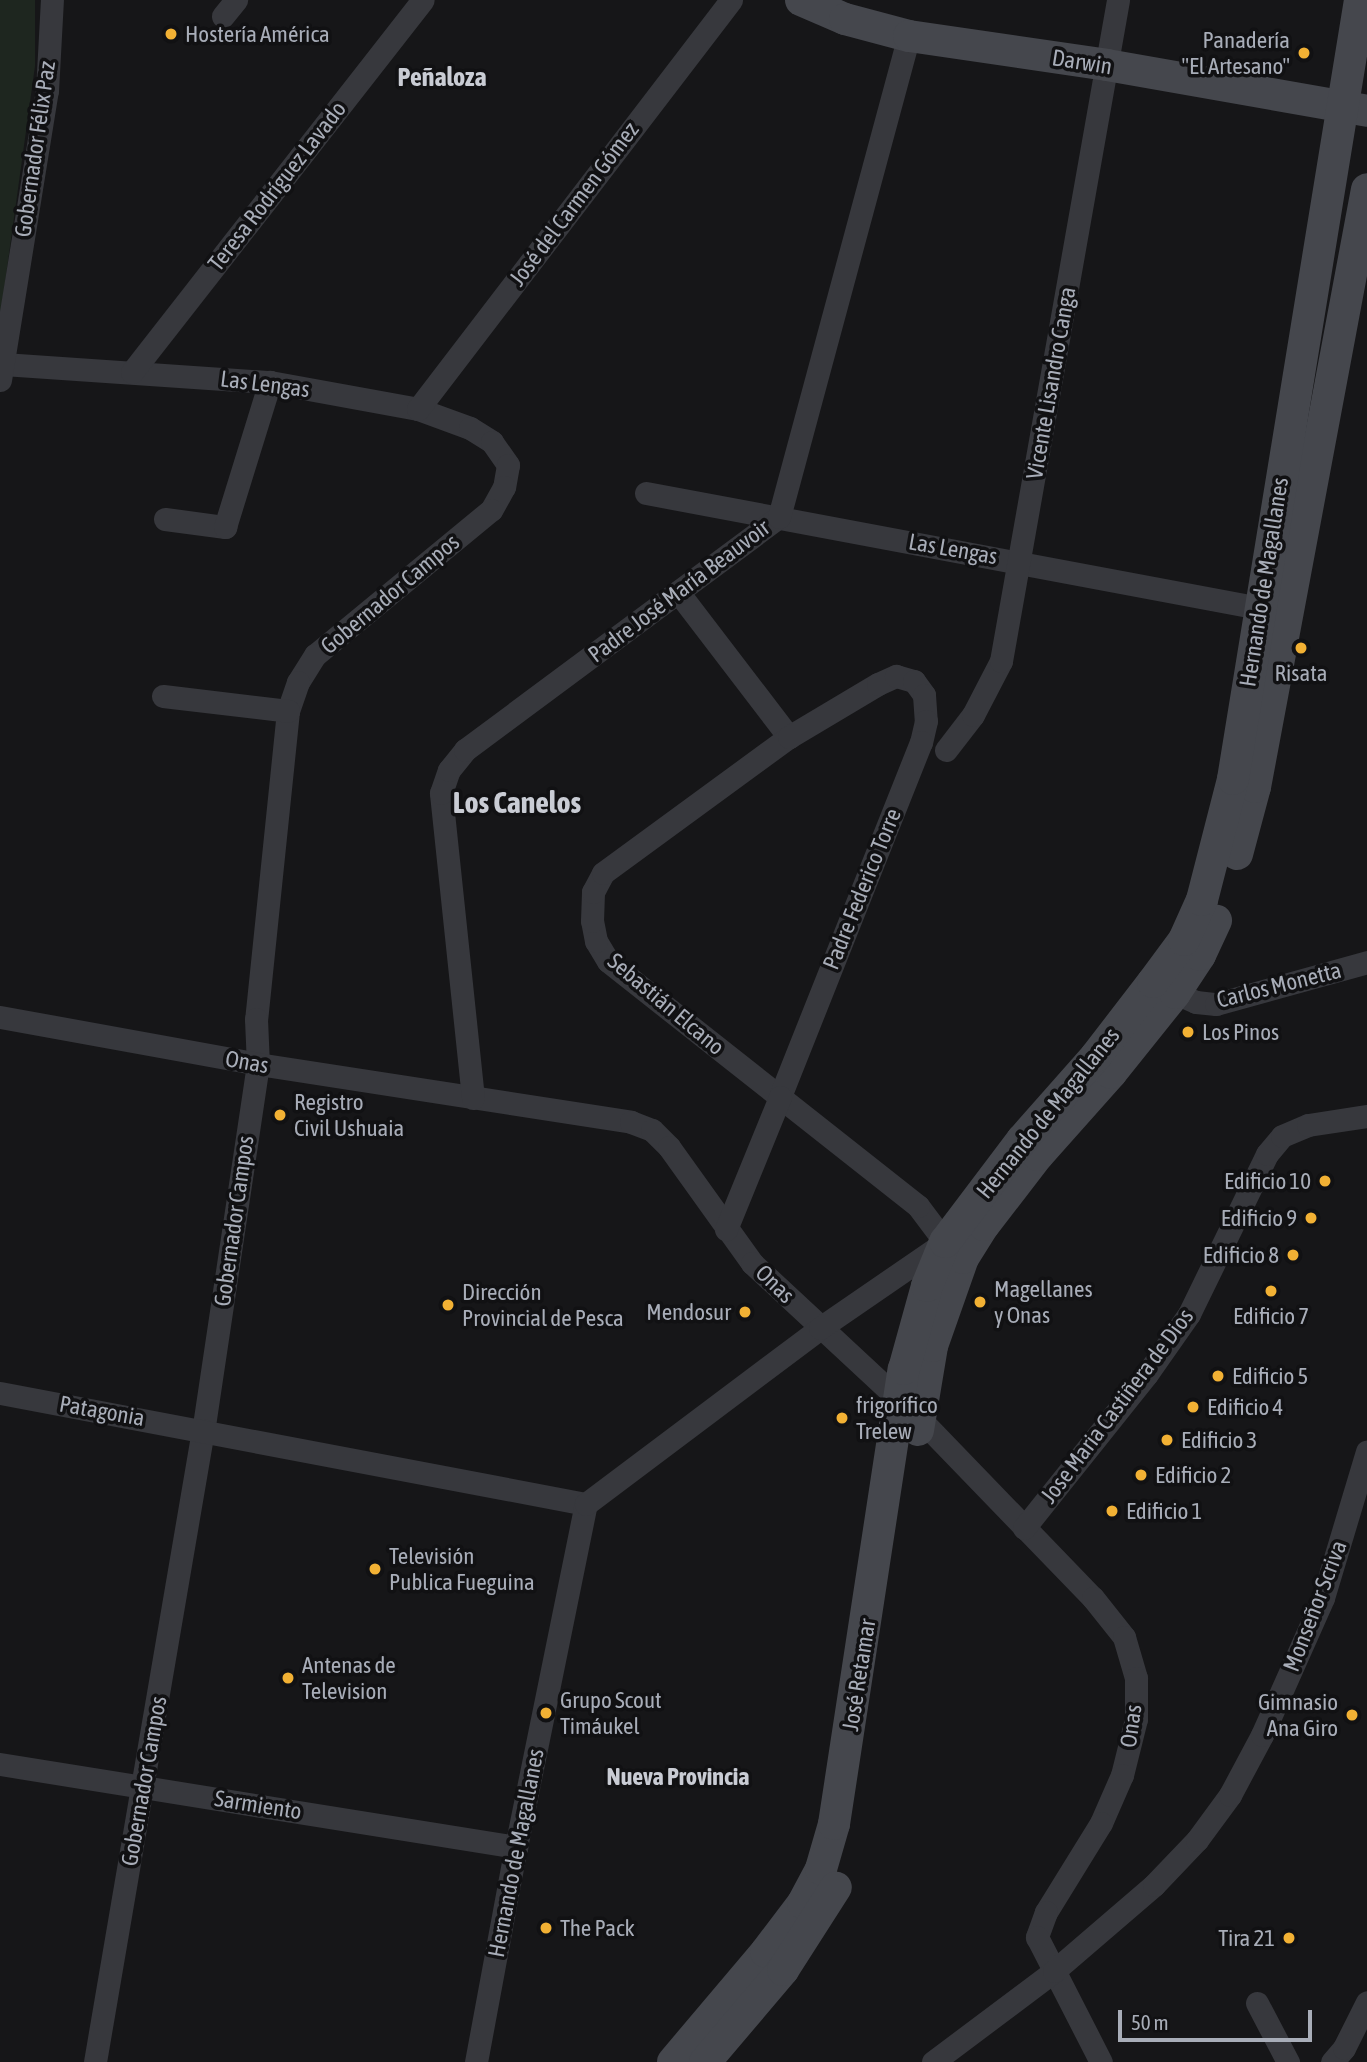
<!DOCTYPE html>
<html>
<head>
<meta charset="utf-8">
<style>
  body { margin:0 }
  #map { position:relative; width:1367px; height:2062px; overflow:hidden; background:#161618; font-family:"Asap Condensed",sans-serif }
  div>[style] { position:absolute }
  .green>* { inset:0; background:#1e261f }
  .minor>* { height:23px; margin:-11.5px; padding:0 11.5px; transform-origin:11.5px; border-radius:11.5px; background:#37383d }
  .secondary>* { height:32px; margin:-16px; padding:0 16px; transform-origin:16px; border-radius:16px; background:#45474d }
  .dots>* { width:19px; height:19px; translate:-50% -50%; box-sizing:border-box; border:4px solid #111113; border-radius:50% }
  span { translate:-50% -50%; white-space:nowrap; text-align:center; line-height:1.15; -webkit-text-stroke:7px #111113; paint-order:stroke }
  .poi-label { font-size:23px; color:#a8adb8 }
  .left { translate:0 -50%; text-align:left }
  .right { translate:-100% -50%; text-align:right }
  .street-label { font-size:23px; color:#a8adb8 }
  .neighbourhood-label { font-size:24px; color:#c9ccd4; font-weight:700 }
  .quarter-label { font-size:26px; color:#c9ccd4; font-weight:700 }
  .district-label { font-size:30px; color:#c9ccd4; font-weight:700 }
  .scale { position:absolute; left:1118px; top:2010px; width:194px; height:32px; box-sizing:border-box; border:4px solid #a8adb8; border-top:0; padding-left:9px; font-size:21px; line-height:24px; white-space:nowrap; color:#a8adb8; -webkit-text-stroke:5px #111113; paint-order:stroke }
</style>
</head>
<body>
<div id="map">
  <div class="green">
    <div style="clip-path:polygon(0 0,35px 0,35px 66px,0 319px)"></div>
  </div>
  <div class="minor">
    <div style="left:223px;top:16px;width:21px;rotate:-51deg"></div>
    <div style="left:3px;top:364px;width:268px;rotate:3.9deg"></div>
    <div style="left:270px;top:382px;width:150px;rotate:10.3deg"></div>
    <div style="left:418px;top:409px;width:55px;rotate:20.1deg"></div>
    <div style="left:470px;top:428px;width:26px;rotate:32deg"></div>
    <div style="left:492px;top:442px;width:28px;rotate:55deg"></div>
    <div style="left:508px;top:465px;width:22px;rotate:100deg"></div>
    <div style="left:504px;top:487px;width:26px;rotate:119deg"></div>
    <div style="left:491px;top:510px;width:228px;rotate:140.5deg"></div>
    <div style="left:315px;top:655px;width:32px;rotate:122deg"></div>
    <div style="left:298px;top:682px;width:31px;rotate:109deg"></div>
    <div style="left:288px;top:711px;width:310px;rotate:95.9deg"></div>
    <div style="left:256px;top:1019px;width:45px;rotate:87.5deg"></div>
    <div style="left:258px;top:1064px;width:370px;rotate:98.5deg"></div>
    <div style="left:203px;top:1430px;width:641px;rotate:99.7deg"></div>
    <div style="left:132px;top:372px;width:472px;rotate:-52deg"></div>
    <div style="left:0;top:380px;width:293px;rotate:-80.8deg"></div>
    <div style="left:47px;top:91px;width:91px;rotate:-86.9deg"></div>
    <div style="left:418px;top:409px;width:515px;rotate:-52.57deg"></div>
    <div style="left:646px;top:493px;width:625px;rotate:10.61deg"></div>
    <div style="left:165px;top:519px;width:61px;rotate:7.6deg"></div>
    <div style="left:225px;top:527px;width:152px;rotate:-72.8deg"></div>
    <div style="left:678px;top:592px;width:183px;rotate:52.6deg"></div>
    <div style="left:163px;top:696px;width:126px;rotate:6.8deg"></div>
    <div style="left:946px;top:750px;width:44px;rotate:-52.4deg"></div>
    <div style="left:973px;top:715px;width:61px;rotate:-62.6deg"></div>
    <div style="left:1001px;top:661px;width:671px;rotate:-79.96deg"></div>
    <div style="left:1162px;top:987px;width:37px;rotate:24deg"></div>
    <div style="left:1196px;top:1002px;width:20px;rotate:6deg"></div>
    <div style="left:1216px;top:1004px;width:157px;rotate:-15.5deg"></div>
    <div style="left:0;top:1017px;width:262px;rotate:10.3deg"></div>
    <div style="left:258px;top:1064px;width:377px;rotate:8.8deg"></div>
    <div style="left:631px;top:1122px;width:22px;rotate:21deg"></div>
    <div style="left:652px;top:1130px;width:24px;rotate:45deg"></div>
    <div style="left:669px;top:1147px;width:143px;rotate:54.4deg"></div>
    <div style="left:752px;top:1263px;width:229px;rotate:42.9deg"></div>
    <div style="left:920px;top:1419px;width:249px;rotate:46deg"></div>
    <div style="left:1093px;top:1598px;width:50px;rotate:51.5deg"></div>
    <div style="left:1124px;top:1637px;width:43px;rotate:73.7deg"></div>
    <div style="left:1136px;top:1678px;width:41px;rotate:90deg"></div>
    <div style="left:1136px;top:1719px;width:58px;rotate:104deg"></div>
    <div style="left:1122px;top:1775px;width:52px;rotate:113.6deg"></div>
    <div style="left:1101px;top:1823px;width:105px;rotate:121.7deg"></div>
    <div style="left:1046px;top:1912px;width:27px;rotate:110deg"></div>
    <div style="left:1037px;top:1937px;width:140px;rotate:62.9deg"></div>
    <div style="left:473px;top:1098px;width:307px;rotate:-96deg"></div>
    <div style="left:441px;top:793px;width:24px;rotate:-71deg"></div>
    <div style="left:449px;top:770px;width:26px;rotate:-51deg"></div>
    <div style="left:465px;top:750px;width:391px;rotate:-36.6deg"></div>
    <div style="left:779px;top:517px;width:498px;rotate:-74.9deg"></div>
    <div style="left:0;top:1393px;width:596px;rotate:10.73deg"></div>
    <div style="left:1024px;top:1528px;width:197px;rotate:-51.4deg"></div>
    <div style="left:1147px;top:1374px;width:73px;rotate:-55deg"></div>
    <div style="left:1189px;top:1314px;width:178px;rotate:-64deg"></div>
    <div style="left:1267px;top:1154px;width:23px;rotate:-50deg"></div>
    <div style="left:1282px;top:1136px;width:28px;rotate:-23deg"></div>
    <div style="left:1308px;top:1125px;width:60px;rotate:-8.7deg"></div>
    <div style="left:0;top:1764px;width:523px;rotate:9.14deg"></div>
    <div style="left:1257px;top:2003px;width:67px;rotate:62.3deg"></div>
    <div style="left:476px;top:2062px;width:219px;rotate:-79.5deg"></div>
    <div style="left:516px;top:1847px;width:350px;rotate:-78.5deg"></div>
    <div style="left:586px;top:1504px;width:293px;rotate:-36.9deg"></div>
    <div style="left:820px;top:1328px;width:152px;rotate:-34.5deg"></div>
    <div style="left:945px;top:1242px;width:45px;rotate:-126.9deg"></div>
    <div style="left:918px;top:1206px;width:176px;rotate:-141.7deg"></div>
    <div style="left:780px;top:1097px;width:219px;rotate:-141.7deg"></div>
    <div style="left:608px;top:961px;width:23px;rotate:-121deg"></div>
    <div style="left:596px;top:941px;width:20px;rotate:-101deg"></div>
    <div style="left:592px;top:921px;width:29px;rotate:-88deg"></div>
    <div style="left:593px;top:892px;width:21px;rotate:-62deg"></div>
    <div style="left:603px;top:873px;width:230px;rotate:-36.2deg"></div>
    <div style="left:789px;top:737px;width:104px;rotate:-30.8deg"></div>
    <div style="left:878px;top:684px;width:20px;rotate:-24deg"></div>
    <div style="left:896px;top:676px;width:19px;rotate:16deg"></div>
    <div style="left:914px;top:681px;width:17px;rotate:54deg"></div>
    <div style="left:924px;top:695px;width:26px;rotate:86deg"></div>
    <div style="left:926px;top:721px;width:22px;rotate:103deg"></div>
    <div style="left:921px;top:742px;width:382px;rotate:111.7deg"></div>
    <div style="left:780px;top:1097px;width:143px;rotate:112.2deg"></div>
    <div style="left:933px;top:2062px;width:151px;rotate:-36.9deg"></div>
    <div style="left:1054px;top:1971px;width:132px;rotate:-40.7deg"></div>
    <div style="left:1154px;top:1885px;width:62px;rotate:-46.3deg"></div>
    <div style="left:1197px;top:1840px;width:56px;rotate:-53.7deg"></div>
    <div style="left:1230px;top:1795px;width:68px;rotate:-61.9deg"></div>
    <div style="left:1262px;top:1735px;width:150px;rotate:-66deg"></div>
    <div style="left:1323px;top:1598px;width:153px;rotate:-73.3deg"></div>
    <div style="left:1332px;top:2062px;width:18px;rotate:-49deg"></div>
    <div style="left:1344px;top:2048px;width:51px;rotate:-63.4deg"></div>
  </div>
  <div class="secondary">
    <div style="left:801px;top:0;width:48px;rotate:23.4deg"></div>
    <div style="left:845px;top:19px;width:66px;rotate:14.9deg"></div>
    <div style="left:909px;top:36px;width:200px;rotate:8.3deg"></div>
    <div style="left:1107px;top:65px;width:264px;rotate:10deg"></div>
    <div style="left:1237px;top:854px;width:69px;rotate:-75deg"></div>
    <div style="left:1255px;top:787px;width:608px;rotate:-79.39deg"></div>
    <div style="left:918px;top:1430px;width:85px;rotate:-80.5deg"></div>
    <div style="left:932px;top:1346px;width:93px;rotate:-70.6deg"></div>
    <div style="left:963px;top:1258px;width:39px;rotate:-58deg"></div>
    <div style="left:984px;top:1225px;width:88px;rotate:-52.4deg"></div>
    <div style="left:1038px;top:1155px;width:110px;rotate:-48.3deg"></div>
    <div style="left:1111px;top:1073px;width:102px;rotate:-51.3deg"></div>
    <div style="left:1175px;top:993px;width:45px;rotate:-56.7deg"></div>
    <div style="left:1200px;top:955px;width:38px;rotate:-65deg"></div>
    <div style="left:673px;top:2062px;width:144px;rotate:-49.8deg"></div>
    <div style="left:766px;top:1952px;width:61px;rotate:-52.9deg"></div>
    <div style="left:803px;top:1903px;width:38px;rotate:-62deg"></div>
    <div style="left:821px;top:1869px;width:47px;rotate:-73.9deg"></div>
    <div style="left:834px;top:1824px;width:460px;rotate:-81.3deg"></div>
    <div style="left:904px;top:1369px;width:86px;rotate:-74.5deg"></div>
    <div style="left:927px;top:1286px;width:48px;rotate:-67.8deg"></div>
    <div style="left:945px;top:1242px;width:128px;rotate:-53deg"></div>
    <div style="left:1022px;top:1140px;width:112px;rotate:-48.6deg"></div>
    <div style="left:1096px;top:1056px;width:93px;rotate:-52.4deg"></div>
    <div style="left:1153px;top:982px;width:52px;rotate:-53.6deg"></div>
    <div style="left:1184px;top:940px;width:44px;rotate:-65.8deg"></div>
    <div style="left:1202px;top:900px;width:125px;rotate:-75.6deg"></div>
    <div style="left:1233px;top:779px;width:789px;rotate:-80.74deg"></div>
    <div style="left:705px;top:2062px;width:121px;rotate:-49.7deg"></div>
    <div style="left:783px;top:1970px;width:98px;rotate:-57.4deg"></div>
  </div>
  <div class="dots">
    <div style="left:171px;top:34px;background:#f2b134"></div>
    <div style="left:1304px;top:53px;background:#f2b134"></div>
    <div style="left:1301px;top:648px;background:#f2b134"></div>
    <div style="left:1188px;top:1032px;background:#f2b134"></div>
    <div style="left:280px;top:1115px;background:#f2b134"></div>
    <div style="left:1325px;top:1181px;background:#f2b134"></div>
    <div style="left:1311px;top:1218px;background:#f2b134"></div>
    <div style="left:1293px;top:1255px;background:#f2b134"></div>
    <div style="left:1271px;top:1291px;background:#f2b134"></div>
    <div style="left:980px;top:1302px;background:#f2b134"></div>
    <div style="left:448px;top:1305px;background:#f2b134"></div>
    <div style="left:745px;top:1312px;background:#f2b134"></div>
    <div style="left:1218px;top:1376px;background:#f2b134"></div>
    <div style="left:1193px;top:1407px;background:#f2b134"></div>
    <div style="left:842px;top:1418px;background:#f2b134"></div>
    <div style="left:1167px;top:1440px;background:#f2b134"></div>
    <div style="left:1141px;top:1475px;background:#f2b134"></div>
    <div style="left:1112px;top:1511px;background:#f2b134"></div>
    <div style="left:375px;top:1569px;background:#f2b134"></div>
    <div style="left:288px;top:1678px;background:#f2b134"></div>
    <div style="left:546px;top:1713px;background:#f2b134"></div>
    <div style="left:1352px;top:1715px;background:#f2b134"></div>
    <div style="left:546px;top:1928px;background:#f2b134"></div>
    <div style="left:1289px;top:1938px;background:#f2b134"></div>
  </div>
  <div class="poi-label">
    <span class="left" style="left:185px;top:34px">Hostería América</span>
    <span class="right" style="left:1290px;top:53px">Panadería<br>"El Artesano"</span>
    <span style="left:1301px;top:673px">Risata</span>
    <span class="left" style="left:1202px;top:1032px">Los Pinos</span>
    <span class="left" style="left:294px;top:1115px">Registro<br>Civil Ushuaia</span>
    <span class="right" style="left:1311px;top:1181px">Edificio 10</span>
    <span class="right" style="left:1297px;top:1218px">Edificio 9</span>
    <span class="right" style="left:1279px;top:1255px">Edificio 8</span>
    <span class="left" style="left:994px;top:1302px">Magellanes<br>y Onas</span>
    <span class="left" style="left:462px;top:1305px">Dirección<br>Provincial de Pesca</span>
    <span class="right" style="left:731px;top:1312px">Mendosur</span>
    <span style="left:1271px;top:1316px">Edificio 7</span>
    <span class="left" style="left:1232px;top:1376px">Edificio 5</span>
    <span class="left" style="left:856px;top:1418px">frigorífico<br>Trelew</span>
    <span class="left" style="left:1207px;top:1407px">Edificio 4</span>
    <span class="left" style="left:1181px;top:1440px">Edificio 3</span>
    <span class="left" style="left:1155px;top:1475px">Edificio 2</span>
    <span class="left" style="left:1126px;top:1511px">Edificio 1</span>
    <span class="left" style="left:389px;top:1569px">Televisión<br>Publica Fueguina</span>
    <span class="left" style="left:302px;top:1678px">Antenas de<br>Television</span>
    <span class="left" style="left:560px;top:1713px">Grupo Scout<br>Timáukel</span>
    <span class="right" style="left:1338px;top:1715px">Gimnasio<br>Ana Giro</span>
    <span class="left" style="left:560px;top:1928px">The Pack</span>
    <span class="right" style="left:1275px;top:1938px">Tira 21</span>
  </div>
  <div class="street-label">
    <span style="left:1082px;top:62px;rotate:9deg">Darwin</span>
    <span style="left:35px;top:149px;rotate:-82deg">Gobernador Félix Paz</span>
    <span style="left:277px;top:186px;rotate:-52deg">Teresa Rodríguez Lavado</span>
    <span style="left:574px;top:204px;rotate:-53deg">José del Carmen Gómez</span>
    <span style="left:1051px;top:383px;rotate:-80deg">Vicente Lisandro Canga</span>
    <span style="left:265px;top:384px;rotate:7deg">Las Lengas</span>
    <span style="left:953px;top:549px;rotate:10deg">Las Lengas</span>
    <span style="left:1264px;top:582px;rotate:-81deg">Hernando de Magallanes</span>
    <span style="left:679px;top:591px;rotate:-37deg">Padre José María Beauvoir</span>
    <span style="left:390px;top:594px;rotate:-40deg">Gobernador Campos</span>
    <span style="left:862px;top:889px;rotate:-68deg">Padre Federico Torre</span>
    <span style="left:1279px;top:985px;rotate:-14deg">Carlos Monetta</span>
    <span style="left:666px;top:1004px;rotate:40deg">Sebastián Elcano</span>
    <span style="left:247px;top:1062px;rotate:10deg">Onas</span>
    <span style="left:1048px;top:1113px;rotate:-51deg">Hernando de Magallanes</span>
    <span style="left:234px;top:1221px;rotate:-82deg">Gobernador Campos</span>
    <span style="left:775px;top:1284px;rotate:44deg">Onas</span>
    <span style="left:1117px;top:1406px;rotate:-53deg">Jose Maria Castiñera de Dios</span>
    <span style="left:102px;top:1411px;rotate:10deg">Patagonia</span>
    <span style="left:1315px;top:1606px;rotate:-69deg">Monseñor Scriva</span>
    <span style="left:859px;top:1675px;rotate:-81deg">José Retamar</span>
    <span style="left:1131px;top:1726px;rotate:-82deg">Onas</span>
    <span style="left:144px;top:1781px;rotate:-80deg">Gobernador Campos</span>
    <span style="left:258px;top:1805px;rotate:9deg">Sarmiento</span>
    <span style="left:516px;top:1853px;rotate:-79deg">Hernando de Magallanes</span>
  </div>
  <div class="neighbourhood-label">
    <span style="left:678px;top:1777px">Nueva Provincia</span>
  </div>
  <div class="quarter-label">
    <span style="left:442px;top:78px">Peñaloza</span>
  </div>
  <div class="district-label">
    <span style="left:517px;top:802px">Los Canelos</span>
  </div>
  <div class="scale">50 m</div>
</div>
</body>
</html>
